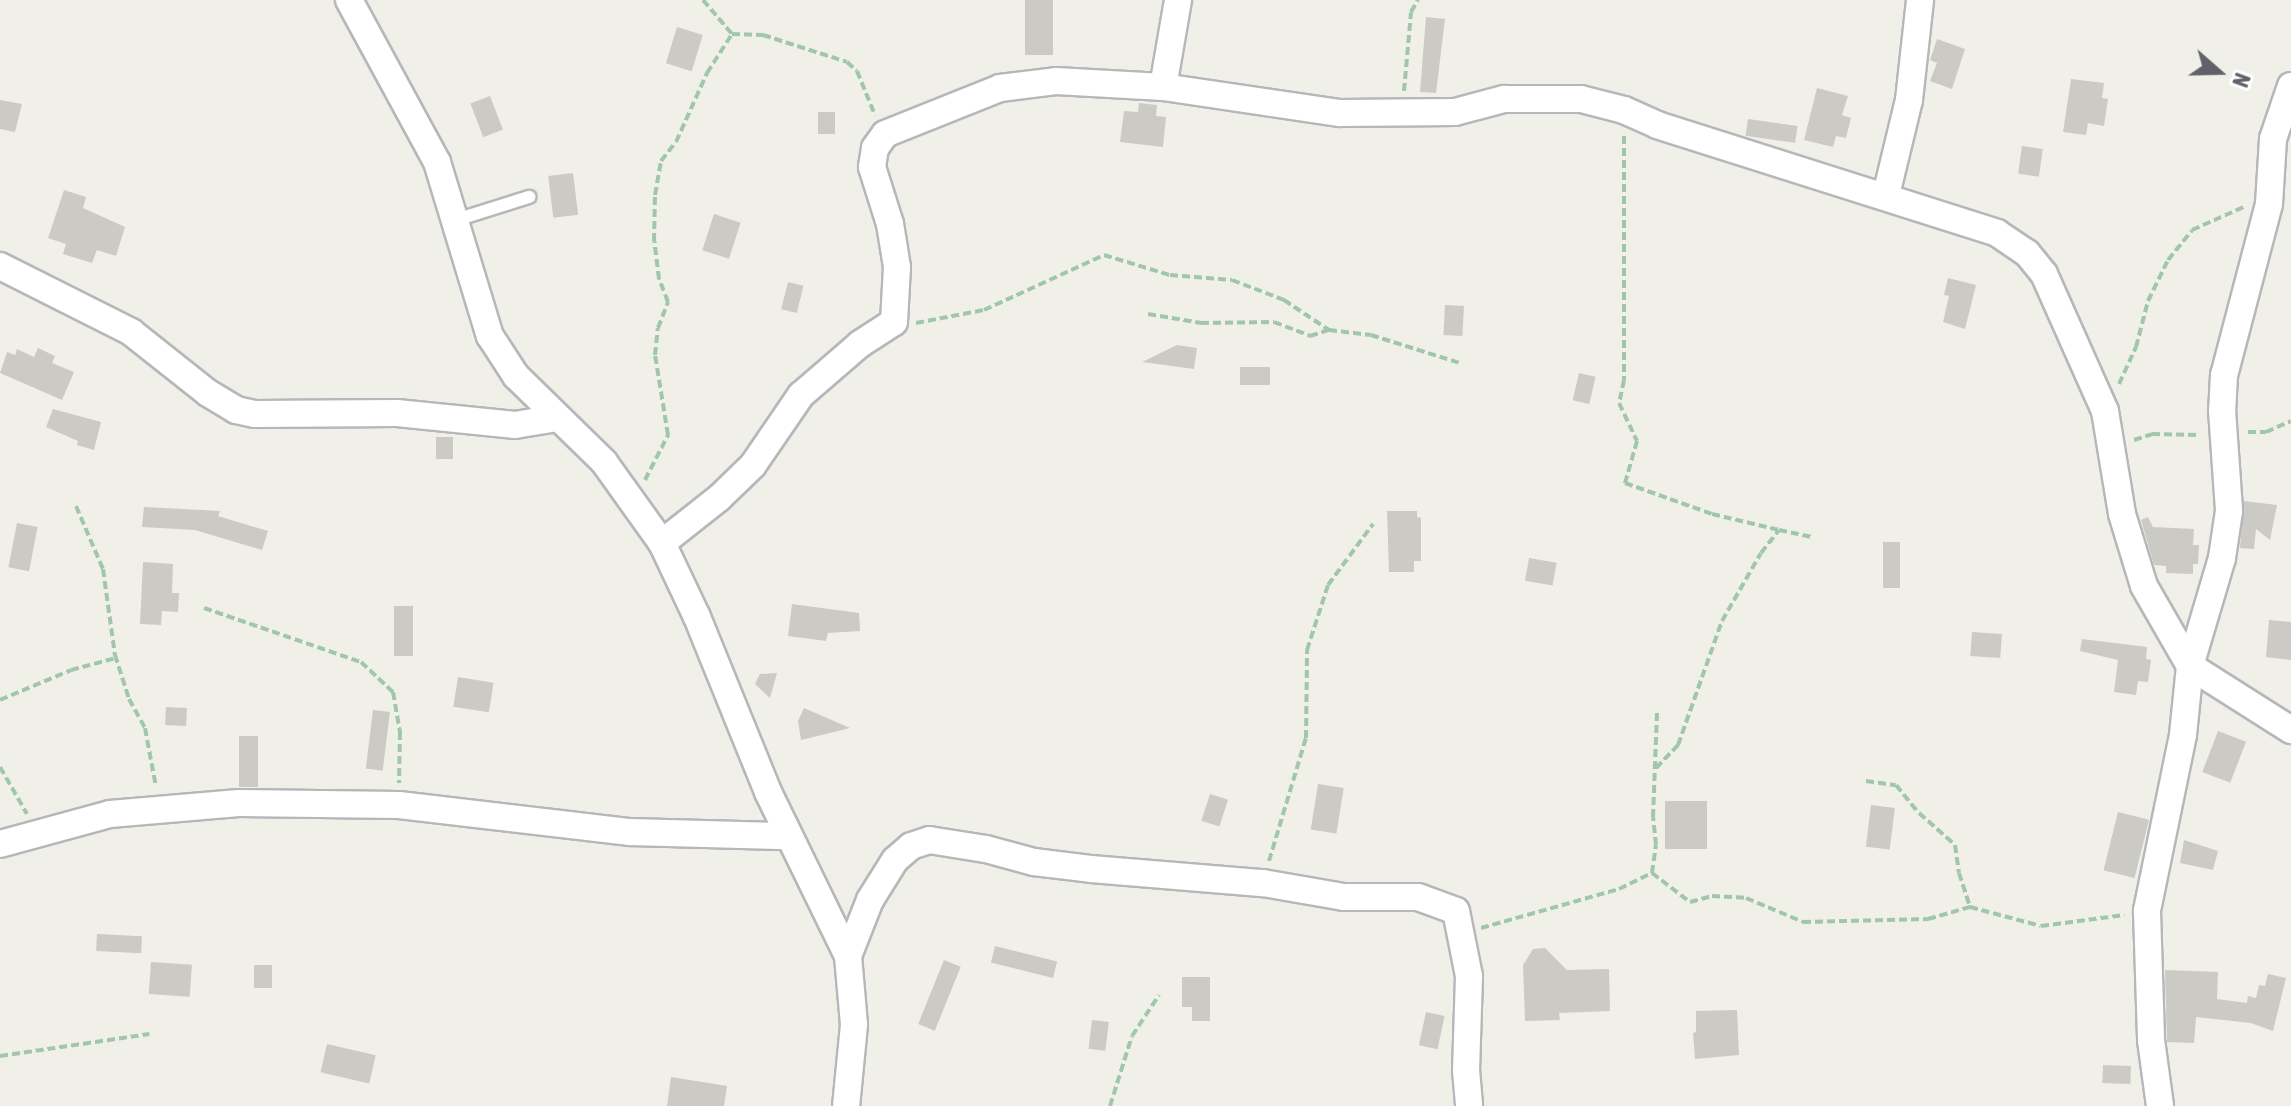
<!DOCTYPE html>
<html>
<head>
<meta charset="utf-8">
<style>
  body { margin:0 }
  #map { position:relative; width:2291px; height:1106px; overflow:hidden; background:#f0efe8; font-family:"Asap Condensed",sans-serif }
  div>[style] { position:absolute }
  .building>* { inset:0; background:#cccac4; transform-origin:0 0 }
  .path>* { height:4px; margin-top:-2px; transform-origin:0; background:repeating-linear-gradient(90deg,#a0c7ac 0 8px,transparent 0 12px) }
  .roads { filter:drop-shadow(2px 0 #b5b8bb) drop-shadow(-2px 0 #b5b8bb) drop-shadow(0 2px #b5b8bb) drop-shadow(0 -2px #b5b8bb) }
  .lane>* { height:12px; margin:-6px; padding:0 6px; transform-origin:6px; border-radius:6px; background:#fff }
  .street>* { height:26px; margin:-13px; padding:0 13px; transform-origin:13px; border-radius:13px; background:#fff }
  span { translate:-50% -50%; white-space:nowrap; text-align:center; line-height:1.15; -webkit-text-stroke:6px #fff; paint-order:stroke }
  .north { position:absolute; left:2179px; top:32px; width:80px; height:80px; -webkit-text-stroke:6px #fff; paint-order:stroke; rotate:110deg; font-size:22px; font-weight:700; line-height:32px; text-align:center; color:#5f6367 }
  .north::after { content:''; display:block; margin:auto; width:28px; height:36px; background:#5f6367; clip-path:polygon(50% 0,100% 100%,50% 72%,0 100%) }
</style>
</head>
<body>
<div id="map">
  <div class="building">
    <div style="left:1025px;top:0;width:28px;height:55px"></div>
    <div style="clip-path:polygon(1426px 17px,1445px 19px,1436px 93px,1420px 92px)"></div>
    <div style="left:677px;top:27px;width:27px;height:38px;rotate:17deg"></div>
    <div style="clip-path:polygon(1937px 39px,1965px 49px,1952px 89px,1930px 81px,1937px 63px,1930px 60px)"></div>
    <div style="clip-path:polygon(2071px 79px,2104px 83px,2102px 98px,2108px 99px,2104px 126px,2088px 123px,2086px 135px,2063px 132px)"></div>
    <div style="clip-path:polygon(1817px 88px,1848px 96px,1842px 115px,1851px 118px,1846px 138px,1836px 136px,1833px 147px,1804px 140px)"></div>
    <div style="left:490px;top:96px;width:36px;height:21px;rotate:69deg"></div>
    <div style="clip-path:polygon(0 100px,22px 104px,15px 132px,0 129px)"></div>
    <div style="clip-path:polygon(1139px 103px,1157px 105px,1156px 116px,1166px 117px,1163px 147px,1120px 142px,1124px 111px,1138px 112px)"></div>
    <div style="left:818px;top:112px;width:17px;height:22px"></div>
    <div style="left:1748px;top:119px;width:50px;height:17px;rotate:8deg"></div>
    <div style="left:2022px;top:146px;width:21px;height:28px;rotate:8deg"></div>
    <div style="left:573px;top:173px;width:42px;height:25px;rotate:83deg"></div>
    <div style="clip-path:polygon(64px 190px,86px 197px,83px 208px,125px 227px,116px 256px,97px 250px,92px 263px,63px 254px,66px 244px,48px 238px)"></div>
    <div style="left:714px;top:214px;width:28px;height:38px;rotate:18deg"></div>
    <div style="clip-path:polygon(1948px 278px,1976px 285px,1965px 329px,1943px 322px,1949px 296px,1944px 295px)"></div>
    <div style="left:788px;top:282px;width:16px;height:28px;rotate:14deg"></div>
    <div style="left:1445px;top:305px;width:19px;height:30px;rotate:3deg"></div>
    <div style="clip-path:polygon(1177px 345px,1197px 348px,1194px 369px,1142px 362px)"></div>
    <div style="clip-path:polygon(38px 348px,55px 356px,52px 363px,74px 372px,62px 400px,0 373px,7px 352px,15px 355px,17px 349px,34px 357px)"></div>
    <div style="left:1240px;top:367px;width:30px;height:18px"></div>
    <div style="left:1579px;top:373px;width:17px;height:28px;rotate:13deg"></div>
    <div style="clip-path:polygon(53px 409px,101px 422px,94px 450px,77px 445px,78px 441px,46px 427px)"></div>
    <div style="left:436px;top:437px;width:17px;height:22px"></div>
    <div style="clip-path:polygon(2244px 501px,2277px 505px,2270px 540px,2256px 529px,2254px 549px,2240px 548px)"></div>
    <div style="clip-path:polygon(144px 507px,220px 511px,218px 516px,268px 531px,262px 550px,195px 530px,142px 527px)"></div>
    <div style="clip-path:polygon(1387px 511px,1417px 511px,1417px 517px,1421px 518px,1421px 561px,1414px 561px,1414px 572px,1389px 572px)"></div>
    <div style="clip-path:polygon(2148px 517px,2153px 527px,2194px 529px,2193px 545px,2199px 545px,2198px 564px,2193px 564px,2193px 574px,2166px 573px,2166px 566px,2154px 565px,2141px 520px)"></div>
    <div style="left:17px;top:523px;width:21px;height:45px;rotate:11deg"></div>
    <div style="left:1883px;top:542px;width:17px;height:46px"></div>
    <div style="left:1529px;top:558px;width:28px;height:23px;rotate:10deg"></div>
    <div style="clip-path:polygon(143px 562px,173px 564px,172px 593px,179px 593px,178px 612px,162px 611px,161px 625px,140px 624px)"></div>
    <div style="clip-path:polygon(792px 604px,859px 613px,860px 631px,828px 633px,826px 641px,788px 636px)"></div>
    <div style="left:394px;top:606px;width:19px;height:50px"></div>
    <div style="clip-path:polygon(2269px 620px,2291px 622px,2291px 660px,2266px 657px)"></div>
    <div style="left:1972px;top:632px;width:30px;height:24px;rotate:4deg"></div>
    <div style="clip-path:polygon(2082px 639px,2147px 647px,2146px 659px,2151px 660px,2148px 682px,2138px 681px,2136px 695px,2114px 692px,2118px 660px,2080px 651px)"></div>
    <div style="clip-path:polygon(777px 673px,770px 698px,755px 684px,760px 674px)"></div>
    <div style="left:458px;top:677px;width:36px;height:30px;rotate:9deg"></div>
    <div style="left:166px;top:707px;width:21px;height:18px;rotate:3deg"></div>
    <div style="clip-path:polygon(804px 708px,850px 728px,801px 740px,798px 721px)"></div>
    <div style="left:373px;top:710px;width:17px;height:59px;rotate:7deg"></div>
    <div style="left:2218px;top:731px;width:30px;height:44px;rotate:21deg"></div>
    <div style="left:239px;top:736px;width:19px;height:51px"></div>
    <div style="left:1318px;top:784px;width:26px;height:46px;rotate:9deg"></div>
    <div style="left:1210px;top:794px;width:19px;height:28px;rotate:18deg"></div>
    <div style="left:1665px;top:801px;width:42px;height:48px"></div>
    <div style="left:1871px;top:805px;width:24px;height:42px;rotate:7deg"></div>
    <div style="left:2118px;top:812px;width:32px;height:60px;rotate:14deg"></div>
    <div style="clip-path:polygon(2184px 840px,2218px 851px,2213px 870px,2180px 863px)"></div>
    <div style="left:97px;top:934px;width:45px;height:17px;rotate:3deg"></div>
    <div style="left:995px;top:946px;width:64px;height:17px;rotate:14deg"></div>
    <div style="clip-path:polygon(1545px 948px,1567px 970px,1609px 969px,1610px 1011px,1559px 1013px,1560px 1020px,1525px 1021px,1523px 965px,1533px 949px)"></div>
    <div style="left:944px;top:960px;width:18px;height:69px;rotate:22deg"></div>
    <div style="left:151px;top:962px;width:41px;height:32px;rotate:4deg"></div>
    <div style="left:254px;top:965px;width:18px;height:23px"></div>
    <div style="clip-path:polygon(2165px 970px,2218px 972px,2217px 999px,2247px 1003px,2248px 996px,2256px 998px,2259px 985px,2265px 986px,2268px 974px,2286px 978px,2273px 1031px,2251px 1023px,2196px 1017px,2194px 1043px,2167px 1042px)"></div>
    <div style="clip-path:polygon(1182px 977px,1210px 977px,1210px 1021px,1192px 1021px,1192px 1007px,1182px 1007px)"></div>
    <div style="clip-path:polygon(1737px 1010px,1739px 1055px,1695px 1059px,1693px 1033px,1696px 1032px,1696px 1011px)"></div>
    <div style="left:1426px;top:1012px;width:19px;height:34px;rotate:12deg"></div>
    <div style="left:1092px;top:1020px;width:17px;height:29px;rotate:7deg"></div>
    <div style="left:327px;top:1044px;width:50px;height:29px;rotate:13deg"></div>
    <div style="left:2103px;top:1065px;width:28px;height:18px;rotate:2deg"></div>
    <div style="clip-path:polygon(671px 1077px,727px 1086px,724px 1106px,667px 1106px)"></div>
  </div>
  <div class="path">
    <div style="left:703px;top:0;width:45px;rotate:49.5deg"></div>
    <div style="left:732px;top:34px;width:31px;rotate:2deg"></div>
    <div style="left:763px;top:35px;width:88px;rotate:17.8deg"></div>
    <div style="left:847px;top:62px;width:13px;rotate:42deg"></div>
    <div style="left:857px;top:71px;width:48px;rotate:67.8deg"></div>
    <div style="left:1404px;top:91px;width:79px;rotate:-84.9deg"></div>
    <div style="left:1411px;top:12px;width:14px;rotate:-60deg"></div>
    <div style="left:1624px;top:136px;width:244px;rotate:90deg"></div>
    <div style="left:1624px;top:380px;width:24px;rotate:102deg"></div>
    <div style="left:1619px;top:403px;width:42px;rotate:64.7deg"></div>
    <div style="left:1637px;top:441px;width:44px;rotate:105.9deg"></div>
    <div style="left:1625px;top:483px;width:92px;rotate:19.6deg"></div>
    <div style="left:1712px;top:514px;width:69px;rotate:13.4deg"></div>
    <div style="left:1148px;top:314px;width:54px;rotate:9.6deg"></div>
    <div style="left:1201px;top:323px;width:73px;rotate:-0.8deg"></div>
    <div style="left:1274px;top:322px;width:39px;rotate:21deg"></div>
    <div style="left:1310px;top:336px;width:20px;rotate:-18deg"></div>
    <div style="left:1329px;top:330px;width:42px;rotate:6.8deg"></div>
    <div style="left:1371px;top:335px;width:96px;rotate:17.5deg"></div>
    <div style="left:916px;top:323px;width:69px;rotate:-10.8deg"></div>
    <div style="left:984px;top:310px;width:132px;rotate:-24.6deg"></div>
    <div style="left:1104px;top:255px;width:69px;rotate:16.9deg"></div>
    <div style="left:1170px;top:275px;width:62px;rotate:4.6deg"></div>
    <div style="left:1232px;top:280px;width:56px;rotate:21deg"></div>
    <div style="left:1284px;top:300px;width:54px;rotate:33.7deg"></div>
    <div style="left:2119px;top:384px;width:41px;rotate:-65.3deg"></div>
    <div style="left:2136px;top:347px;width:48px;rotate:-75.4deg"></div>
    <div style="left:2148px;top:301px;width:46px;rotate:-64deg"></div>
    <div style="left:2168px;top:260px;width:38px;rotate:-51deg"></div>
    <div style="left:2192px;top:230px;width:59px;rotate:-24deg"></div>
    <div style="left:2248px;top:432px;width:18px"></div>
    <div style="left:2266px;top:432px;width:27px;rotate:-24deg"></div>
    <div style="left:2134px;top:440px;width:19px;rotate:-18deg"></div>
    <div style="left:2152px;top:434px;width:48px;rotate:1.2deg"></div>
    <div style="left:645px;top:480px;width:51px;rotate:-62.9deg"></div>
    <div style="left:668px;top:435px;width:81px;rotate:-99.2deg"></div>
    <div style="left:655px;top:355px;width:27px;rotate:-84deg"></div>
    <div style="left:658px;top:328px;width:28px;rotate:-69deg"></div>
    <div style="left:668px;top:302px;width:25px;rotate:-111deg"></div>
    <div style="left:659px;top:279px;width:38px;rotate:-97deg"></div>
    <div style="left:654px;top:241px;width:46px;rotate:-88.8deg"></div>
    <div style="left:655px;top:195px;width:35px;rotate:-80deg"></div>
    <div style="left:661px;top:161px;width:24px;rotate:-52deg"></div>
    <div style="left:676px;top:142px;width:76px;rotate:-65.8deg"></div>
    <div style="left:707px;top:73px;width:46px;rotate:-57.3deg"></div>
    <div style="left:76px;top:506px;width:69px;rotate:66.8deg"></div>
    <div style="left:103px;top:569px;width:87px;rotate:82.1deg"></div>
    <div style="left:115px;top:655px;width:46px;rotate:72.3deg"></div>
    <div style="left:129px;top:699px;width:33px;rotate:61deg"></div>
    <div style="left:145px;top:728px;width:60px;rotate:79.4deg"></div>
    <div style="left:204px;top:608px;width:166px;rotate:19deg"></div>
    <div style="left:361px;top:662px;width:44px;rotate:43.2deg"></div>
    <div style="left:393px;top:692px;width:41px;rotate:80.1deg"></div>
    <div style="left:400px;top:732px;width:51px;rotate:91.1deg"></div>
    <div style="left:0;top:700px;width:77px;rotate:-22.9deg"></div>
    <div style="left:71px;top:670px;width:47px;rotate:-14.9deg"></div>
    <div style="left:0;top:767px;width:54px;rotate:60.1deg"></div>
    <div style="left:1656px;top:768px;width:32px;rotate:-46deg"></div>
    <div style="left:1678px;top:745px;width:132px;rotate:-70.5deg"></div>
    <div style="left:1722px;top:621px;width:78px;rotate:-60.2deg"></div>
    <div style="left:1761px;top:553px;width:29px;rotate:-52deg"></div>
    <div style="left:1779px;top:530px;width:35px;rotate:12deg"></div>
    <div style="left:1866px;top:781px;width:30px;rotate:8deg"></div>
    <div style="left:1896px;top:785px;width:36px;rotate:51deg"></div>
    <div style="left:1919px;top:813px;width:48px;rotate:41.6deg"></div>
    <div style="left:1955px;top:845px;width:28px;rotate:82deg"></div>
    <div style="left:1959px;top:873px;width:36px;rotate:72deg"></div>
    <div style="left:1970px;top:907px;width:73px;rotate:15deg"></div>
    <div style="left:2041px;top:926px;width:84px;rotate:-7.5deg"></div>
    <div style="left:1269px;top:861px;width:128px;rotate:-73.3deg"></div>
    <div style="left:1306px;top:738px;width:88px;rotate:-89.3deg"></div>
    <div style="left:1307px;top:650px;width:68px;rotate:-72.1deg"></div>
    <div style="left:1328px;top:585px;width:76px;rotate:-53.6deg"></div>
    <div style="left:1652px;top:873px;width:48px;rotate:37.3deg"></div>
    <div style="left:1690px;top:902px;width:23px;rotate:-15deg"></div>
    <div style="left:1712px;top:896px;width:34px;rotate:3deg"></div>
    <div style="left:1746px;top:898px;width:62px;rotate:22.8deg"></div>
    <div style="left:1803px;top:922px;width:125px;rotate:-1.4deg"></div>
    <div style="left:1928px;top:919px;width:44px;rotate:-15.9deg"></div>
    <div style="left:1481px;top:928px;width:143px;rotate:-15.8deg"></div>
    <div style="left:1619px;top:889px;width:37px;rotate:-26deg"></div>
    <div style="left:1652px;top:873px;width:28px;rotate:-82deg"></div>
    <div style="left:1656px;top:845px;width:28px;rotate:-96deg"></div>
    <div style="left:1653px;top:817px;width:105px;rotate:-87.8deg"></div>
    <div style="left:0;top:1056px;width:151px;rotate:-8.4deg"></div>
    <div style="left:1110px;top:1106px;width:73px;rotate:-72.6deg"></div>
    <div style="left:1132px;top:1036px;width:49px;rotate:-56.6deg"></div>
  </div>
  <div class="roads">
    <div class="lane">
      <div style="left:456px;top:220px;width:77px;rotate:-17.5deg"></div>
    </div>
    <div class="street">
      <div style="left:349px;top:0;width:184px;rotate:61.5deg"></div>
      <div style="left:437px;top:162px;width:182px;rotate:73.1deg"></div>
      <div style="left:490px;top:336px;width:48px;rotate:57deg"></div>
      <div style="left:516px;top:376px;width:123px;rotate:44.3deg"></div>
      <div style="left:604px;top:462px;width:100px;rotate:54.4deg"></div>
      <div style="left:662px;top:543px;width:82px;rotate:64.7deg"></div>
      <div style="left:697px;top:617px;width:189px;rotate:67.9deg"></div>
      <div style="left:768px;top:792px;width:182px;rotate:64deg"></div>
      <div style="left:848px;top:956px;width:69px;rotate:85deg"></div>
      <div style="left:854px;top:1025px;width:81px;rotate:95.6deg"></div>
      <div style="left:2291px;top:86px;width:56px;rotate:108.8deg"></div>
      <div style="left:2273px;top:139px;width:65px;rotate:93.5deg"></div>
      <div style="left:2269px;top:204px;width:177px;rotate:104.7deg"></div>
      <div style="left:2224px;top:375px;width:35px;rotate:93deg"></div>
      <div style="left:2222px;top:410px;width:101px;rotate:86deg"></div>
      <div style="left:2229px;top:511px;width:48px;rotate:98.5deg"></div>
      <div style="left:2222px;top:558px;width:113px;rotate:106.5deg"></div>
      <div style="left:2190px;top:666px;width:120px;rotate:32.4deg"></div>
      <div style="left:1163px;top:87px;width:179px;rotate:8.4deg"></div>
      <div style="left:1340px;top:113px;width:115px;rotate:-0.5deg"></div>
      <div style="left:1455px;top:112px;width:51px;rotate:-14.9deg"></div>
      <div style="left:1504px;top:99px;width:77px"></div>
      <div style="left:1581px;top:99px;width:44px;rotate:14.3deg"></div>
      <div style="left:1624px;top:110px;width:36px;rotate:24deg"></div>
      <div style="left:1657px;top:125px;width:357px;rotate:17.6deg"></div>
      <div style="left:1997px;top:233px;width:36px;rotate:34deg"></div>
      <div style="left:2027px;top:253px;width:27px;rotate:51deg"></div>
      <div style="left:2044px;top:274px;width:150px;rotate:66deg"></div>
      <div style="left:2105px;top:411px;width:104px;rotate:80.6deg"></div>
      <div style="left:2122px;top:514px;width:75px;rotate:73deg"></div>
      <div style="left:2144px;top:586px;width:92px;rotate:60.1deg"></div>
      <div style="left:2190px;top:666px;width:69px;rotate:95.8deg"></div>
      <div style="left:2183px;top:735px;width:180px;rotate:101.6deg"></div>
      <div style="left:2147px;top:911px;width:129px;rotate:88.2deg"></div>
      <div style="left:2151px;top:1040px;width:67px;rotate:82.2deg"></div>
      <div style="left:1886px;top:195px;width:98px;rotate:-76.4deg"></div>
      <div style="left:1909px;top:100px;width:101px;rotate:-83.7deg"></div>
      <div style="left:0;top:266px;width:147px;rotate:26.7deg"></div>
      <div style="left:131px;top:332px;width:98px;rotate:38.4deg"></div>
      <div style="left:208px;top:393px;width:33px;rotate:31deg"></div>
      <div style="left:236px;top:410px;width:19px;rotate:12deg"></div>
      <div style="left:255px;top:414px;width:142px;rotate:-0.4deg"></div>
      <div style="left:397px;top:413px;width:119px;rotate:5.8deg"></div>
      <div style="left:515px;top:425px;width:43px;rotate:-9.5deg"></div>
      <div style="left:662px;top:543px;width:73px;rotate:-38.3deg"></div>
      <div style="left:719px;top:498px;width:47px;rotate:-44.1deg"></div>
      <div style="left:753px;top:465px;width:85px;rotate:-55.6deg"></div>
      <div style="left:801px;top:395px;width:78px;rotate:-40.8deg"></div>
      <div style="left:860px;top:344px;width:40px;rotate:-32.9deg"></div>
      <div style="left:894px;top:322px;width:55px;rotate:-86.9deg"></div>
      <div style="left:897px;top:267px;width:44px;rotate:-99.2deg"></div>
      <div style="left:890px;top:224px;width:60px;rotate:-107.5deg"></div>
      <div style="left:872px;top:167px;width:19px;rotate:-81deg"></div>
      <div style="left:875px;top:148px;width:17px;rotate:-54deg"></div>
      <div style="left:885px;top:134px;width:124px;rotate:-21.8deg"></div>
      <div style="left:1000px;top:88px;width:56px;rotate:-7.1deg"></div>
      <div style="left:1056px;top:81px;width:107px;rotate:3.2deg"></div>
      <div style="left:1163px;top:87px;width:88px;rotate:-80.2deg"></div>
      <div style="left:0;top:844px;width:114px;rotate:-15.3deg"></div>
      <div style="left:110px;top:814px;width:129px;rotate:-4.9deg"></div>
      <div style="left:239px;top:803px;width:160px;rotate:0.7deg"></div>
      <div style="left:399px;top:805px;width:233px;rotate:6.7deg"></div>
      <div style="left:630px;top:832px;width:158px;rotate:1.5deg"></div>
      <div style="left:848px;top:956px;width:60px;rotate:-68.6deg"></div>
      <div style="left:870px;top:900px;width:47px;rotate:-58deg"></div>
      <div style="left:895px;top:860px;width:21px;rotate:-41deg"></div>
      <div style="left:911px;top:846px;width:19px;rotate:-18deg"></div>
      <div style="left:929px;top:840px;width:58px;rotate:9deg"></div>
      <div style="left:986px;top:849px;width:50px;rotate:15.2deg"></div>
      <div style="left:1034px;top:862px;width:57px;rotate:7deg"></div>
      <div style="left:1091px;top:869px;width:173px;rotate:4.7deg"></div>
      <div style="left:1263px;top:883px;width:82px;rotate:9.8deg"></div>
      <div style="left:1344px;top:897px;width:74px"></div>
      <div style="left:1418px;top:897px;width:40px;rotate:20.2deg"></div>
      <div style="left:1456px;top:911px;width:66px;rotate:78.7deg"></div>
      <div style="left:1469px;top:976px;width:94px;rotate:91.8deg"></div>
      <div style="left:1466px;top:1070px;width:36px;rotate:85deg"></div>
    </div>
  </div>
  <div class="north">N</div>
</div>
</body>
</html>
